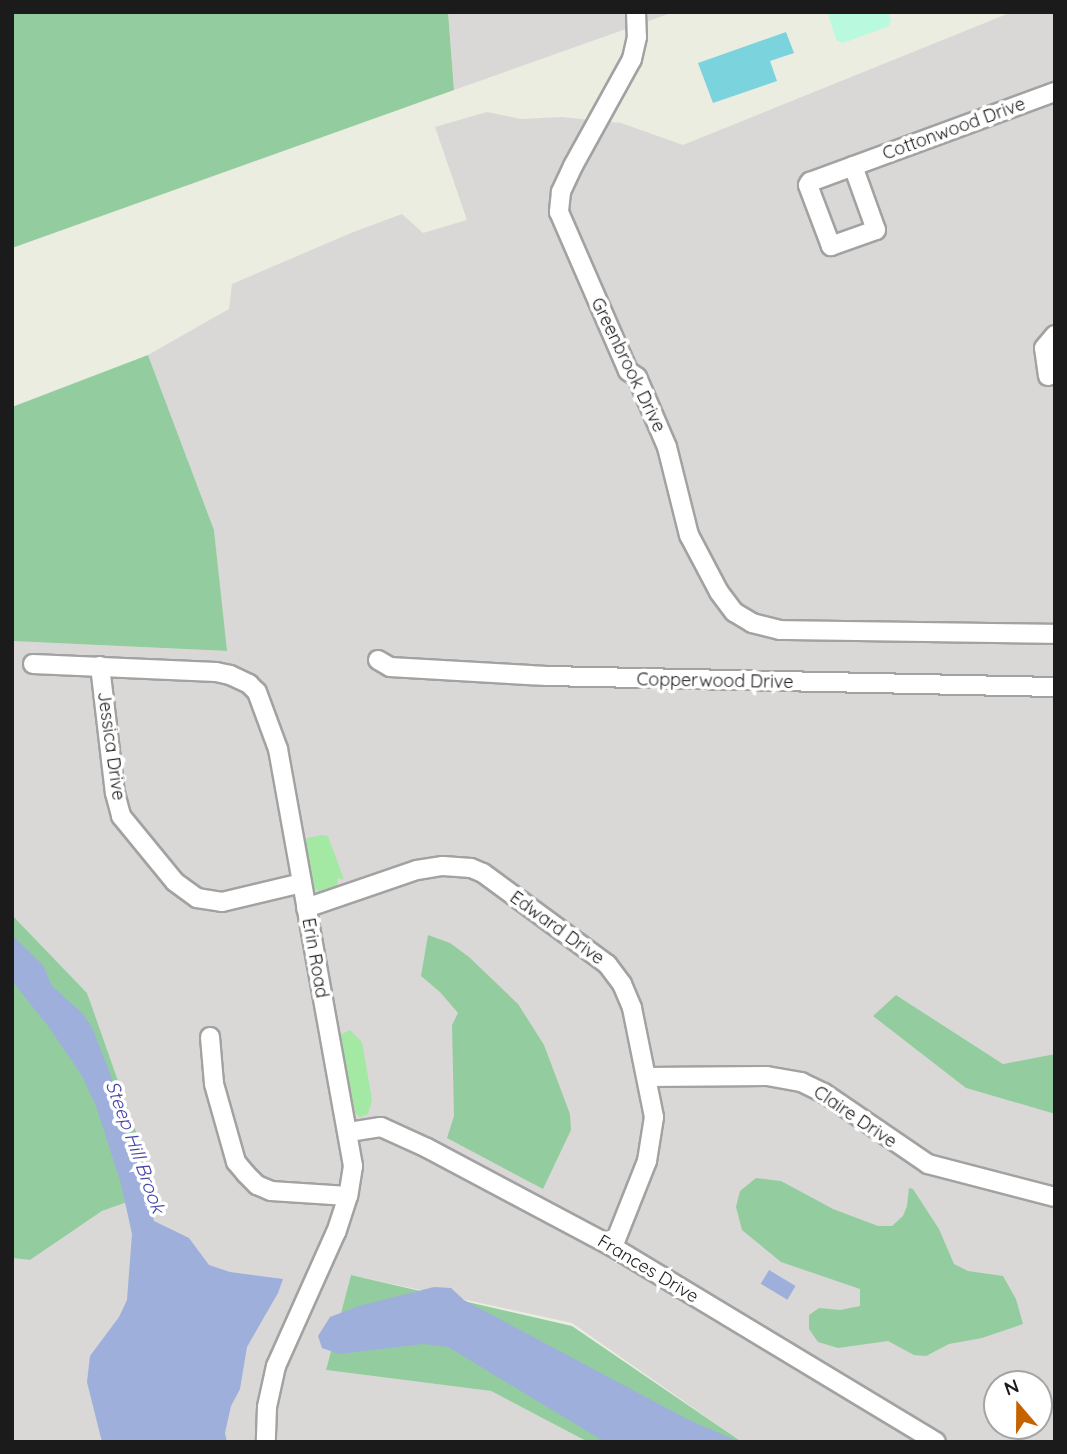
<!DOCTYPE html>
<html>
<head>
<meta charset="utf-8">
<style>
  body { margin:0 }
  #map { position:relative; width:1067px; height:1454px; overflow:hidden; background:#eaeddf; font-family:Quicksand,sans-serif }
  div>[style] { position:absolute }
  .residential>* { inset:0; background:#d9d8d7 }
  .grass>* { inset:0; background:#a3e9a4 }
  .forest>* { inset:0; background:#93cd9f }
  .park>* { inset:0; background:#b9fadf }
  .pitch>* { inset:0; background:#7bd3de }
  .water>* { inset:0; background:#9eafdc; transform-origin:0 0 }
  .roads { filter:drop-shadow(2px 0 #a2a2a2) drop-shadow(-2px 0 #a2a2a2) drop-shadow(0 2px #a2a2a2) drop-shadow(0 -2px #a2a2a2) }
  .minor>* { height:18px; margin:-9px; padding:0 9px; transform-origin:9px; border-radius:9px; background:#fff }
  span { translate:-50% -50%; white-space:nowrap; text-align:center; line-height:1.15; -webkit-text-stroke:7px #fff; paint-order:stroke }
  .street-label { font-size:18px; color:#1b1b1b }
  .water-label { font-size:19px; color:#4747aa; font-style:italic }
  .frame { position:absolute; inset:0; border:14px solid #1b1b1b; pointer-events:none }
  .north { position:absolute; left:983px; top:1370px; width:70px; height:70px; box-sizing:border-box; background:#fff; border:2px solid #a4a4a4; border-radius:50%; rotate:340deg; font-size:19px; font-weight:700; line-height:28px; text-align:center; color:#1b1b1b }
  .north::after { content:''; display:block; margin:auto; width:24px; height:32px; background:#c56300; clip-path:polygon(50% 0,100% 100%,50% 72%,0 100%) }
</style>
</head>
<body>
<div id="map">
  <div class="residential">
    <div style="clip-path:polygon(448px 12px,674px 12px,454px 90px)"></div>
    <div style="clip-path:polygon(evenodd,1012px 12px,1055px 12px,1055px 1054px,1003px 1064px,896px 995px,966px 1088px,1055px 1114px,1055px 1442px,742px 1442px,572px 1323px,351px 1275px,326px 1370px,491px 1391px,588px 1442px,12px 1442px,12px 1258px,30px 1260px,102px 1211px,150px 1194px,87px 993px,12px 915px,12px 641px,226px 651px,214px 530px,148px 355px,229px 309px,232px 284px,351px 233px,402px 214px,423px 233px,467px 220px,435px 127px,487px 112px,521px 119px,562px 117px,621px 123px,683px 145px,1012px 12px,997px 1384px,1039px 1384px,1039px 1426px,997px 1426px,997px 1384px)"></div>
  </div>
  <div class="grass">
    <div style="clip-path:polygon(322px 835px,328px 836px,344px 880px,338px 878px,337px 885px,341px 887px,320px 892px,313px 887px,305px 844px,307px 838px)"></div>
    <div style="clip-path:polygon(350px 1030px,362px 1042px,372px 1100px,368px 1114px,360px 1117px,355px 1113px,340px 1035px)"></div>
  </div>
  <div class="forest">
    <div style="clip-path:polygon(12px 12px,448px 12px,454px 90px,12px 248px)"></div>
    <div style="clip-path:polygon(148px 355px,214px 530px,227px 651px,12px 641px,12px 407px)"></div>
    <div style="clip-path:polygon(12px 915px,87px 993px,148px 1166px,150px 1194px,102px 1211px,30px 1260px,12px 1258px)"></div>
    <div style="clip-path:polygon(428px 935px,450px 943px,469px 957px,518px 1004px,544px 1045px,570px 1114px,571px 1130px,543px 1189px,447px 1138px,454px 1116px,452px 1025px,458px 1013px,440px 992px,421px 976px)"></div>
    <div style="clip-path:polygon(896px 995px,1003px 1064px,1055px 1054px,1055px 1114px,966px 1088px,873px 1016px)"></div>
    <div style="clip-path:polygon(756px 1178px,781px 1181px,833px 1209px,878px 1226px,892px 1226px,903px 1216px,907px 1206px,909px 1188px,913px 1189px,939px 1229px,954px 1264px,968px 1271px,1003px 1276px,1016px 1299px,1023px 1324px,982px 1338px,949px 1344px,926px 1356px,914px 1355px,888px 1341px,838px 1348px,818px 1342px,809px 1329px,809px 1315px,819px 1308px,840px 1310px,860px 1306px,860px 1289px,781px 1262px,742px 1230px,736px 1207px,740px 1191px)"></div>
    <div style="clip-path:polygon(351px 1275px,572px 1326px,742px 1442px,588px 1442px,491px 1391px,326px 1370px)"></div>
  </div>
  <div class="park">
    <div style="clip-path:polygon(827px 12px,888px 12px,891px 20px,889px 26px,843px 43px,837px 41px)"></div>
  </div>
  <div class="pitch">
    <div style="clip-path:polygon(786px 32px,794px 53px,770px 61px,777px 81px,713px 103px,698px 63px)"></div>
  </div>
  <div class="water">
    <div style="clip-path:polygon(12px 935px,43px 965px,52px 986px,82px 1013px,92px 1027px,120px 1099px,154px 1221px,189px 1238px,209px 1265px,230px 1272px,283px 1279px,278px 1293px,247px 1347px,240px 1389px,231px 1406px,225px 1433px,227px 1442px,102px 1442px,87px 1382px,90px 1356px,119px 1317px,127px 1300px,132px 1234px,121px 1184px,96px 1106px,82px 1076px,48px 1026px,12px 981px)"></div>
    <div style="left:769px;top:1270px;width:31px;height:16px;rotate:31deg"></div>
    <div style="clip-path:polygon(434px 1287px,451px 1288px,464px 1300px,689px 1420px,740px 1442px,605px 1442px,448px 1347px,423px 1344px,339px 1354px,322px 1348px,318px 1336px,330px 1317px,359px 1306px)"></div>
  </div>
  <div class="roads">
    <div class="minor">
      <div style="left:636px;top:12px;width:25px;rotate:88deg"></div>
      <div style="left:637px;top:37px;width:23px;rotate:103deg"></div>
      <div style="left:632px;top:59px;width:122px;rotate:118.9deg"></div>
      <div style="left:573px;top:166px;width:29px;rotate:115deg"></div>
      <div style="left:561px;top:192px;width:20px;rotate:96deg"></div>
      <div style="left:559px;top:212px;width:173px;rotate:66.5deg"></div>
      <div style="left:628px;top:371px;width:11px;rotate:34deg"></div>
      <div style="left:637px;top:377px;width:76px;rotate:66.8deg"></div>
      <div style="left:667px;top:447px;width:91px;rotate:76deg"></div>
      <div style="left:689px;top:535px;width:64px;rotate:62.2deg"></div>
      <div style="left:719px;top:592px;width:25px;rotate:53deg"></div>
      <div style="left:734px;top:612px;width:21px;rotate:31deg"></div>
      <div style="left:752px;top:623px;width:29px;rotate:14deg"></div>
      <div style="left:780px;top:630px;width:275px;rotate:0.8deg"></div>
      <div style="left:853px;top:166px;width:68px;rotate:70.2deg"></div>
      <div style="left:876px;top:230px;width:48px;rotate:160.4deg"></div>
      <div style="left:831px;top:246px;width:65px;rotate:-110.7deg"></div>
      <div style="left:808px;top:185px;width:4px;rotate:-56deg"></div>
      <div style="left:810px;top:182px;width:261px;rotate:-20.2deg"></div>
      <div style="left:1048px;top:376px;width:28px;rotate:-98deg"></div>
      <div style="left:1044px;top:348px;width:17px;rotate:-50deg"></div>
      <div style="left:378px;top:660px;width:14px;rotate:30deg"></div>
      <div style="left:390px;top:667px;width:157px;rotate:3.3deg"></div>
      <div style="left:547px;top:676px;width:508px;rotate:1.24deg"></div>
      <div style="left:33px;top:664px;width:183px;rotate:2.5deg"></div>
      <div style="left:216px;top:672px;width:14px;rotate:12deg"></div>
      <div style="left:230px;top:675px;width:21px;rotate:25deg"></div>
      <div style="left:249px;top:684px;width:11px;rotate:45deg"></div>
      <div style="left:257px;top:692px;width:61px;rotate:69.8deg"></div>
      <div style="left:278px;top:749px;width:424px;rotate:79.8deg"></div>
      <div style="left:353px;top:1166px;width:30px;rotate:99deg"></div>
      <div style="left:348px;top:1196px;width:38px;rotate:108deg"></div>
      <div style="left:336px;top:1232px;width:147px;rotate:114.1deg"></div>
      <div style="left:276px;top:1366px;width:42px;rotate:102.4deg"></div>
      <div style="left:267px;top:1407px;width:35px;rotate:92deg"></div>
      <div style="left:100px;top:666px;width:128px;rotate:83.3deg"></div>
      <div style="left:115px;top:793px;width:24px;rotate:75deg"></div>
      <div style="left:121px;top:816px;width:85px;rotate:50.7deg"></div>
      <div style="left:175px;top:882px;width:27px;rotate:36deg"></div>
      <div style="left:197px;top:898px;width:25px;rotate:9deg"></div>
      <div style="left:222px;top:902px;width:82px;rotate:-13.4deg"></div>
      <div style="left:306px;top:908px;width:117px;rotate:-18.9deg"></div>
      <div style="left:417px;top:870px;width:26px;rotate:-9deg"></div>
      <div style="left:443px;top:866px;width:28px;rotate:4deg"></div>
      <div style="left:471px;top:868px;width:13px;rotate:23deg"></div>
      <div style="left:483px;top:873px;width:154px;rotate:36.3deg"></div>
      <div style="left:607px;top:964px;width:25px;rotate:53deg"></div>
      <div style="left:622px;top:984px;width:26px;rotate:67deg"></div>
      <div style="left:632px;top:1008px;width:111px;rotate:78.6deg"></div>
      <div style="left:654px;top:1117px;width:45px;rotate:99deg"></div>
      <div style="left:647px;top:1161px;width:92px;rotate:111.6deg"></div>
      <div style="left:210px;top:1037px;width:47px;rotate:85.1deg"></div>
      <div style="left:214px;top:1084px;width:81px;rotate:74.2deg"></div>
      <div style="left:236px;top:1162px;width:16px;rotate:50deg"></div>
      <div style="left:246px;top:1174px;width:16px;rotate:45deg"></div>
      <div style="left:257px;top:1185px;width:15px;rotate:23deg"></div>
      <div style="left:271px;top:1191px;width:77px;rotate:3.7deg"></div>
      <div style="left:647px;top:1077px;width:120px;rotate:-0.5deg"></div>
      <div style="left:767px;top:1076px;width:35px;rotate:10deg"></div>
      <div style="left:801px;top:1082px;width:25px;rotate:26deg"></div>
      <div style="left:824px;top:1093px;width:126px;rotate:34.3deg"></div>
      <div style="left:928px;top:1164px;width:131px;rotate:14.6deg"></div>
      <div style="left:349px;top:1132px;width:32px;rotate:-9deg"></div>
      <div style="left:381px;top:1127px;width:51px;rotate:24.5deg"></div>
      <div style="left:427px;top:1148px;width:211px;rotate:28deg"></div>
      <div style="left:613px;top:1247px;width:377px;rotate:31.1deg"></div>
    </div>
  </div>
  <div class="street-label">
    <span style="left:954px;top:129px;rotate:-20deg">Cottonwood Drive</span>
    <span style="left:628px;top:365px;rotate:64deg">Greenbrook Drive</span>
    <span style="left:715px;top:681px;rotate:1deg">Copperwood Drive</span>
    <span style="left:111px;top:746px;rotate:82deg">Jessica Drive</span>
    <span style="left:557px;top:928px;rotate:36deg">Edward Drive</span>
    <span style="left:315px;top:958px;rotate:80deg">Erin Road</span>
    <span style="left:855px;top:1117px;rotate:34deg">Claire Drive</span>
    <span style="left:648px;top:1269px;rotate:31deg">Frances Drive</span>
  </div>
  <div class="water-label">
    <span style="left:135px;top:1147px;rotate:70deg">Steep Hill Brook</span>
  </div>
  <div class="frame"></div>
  <div class="north">N</div>
</div>
</body>
</html>
